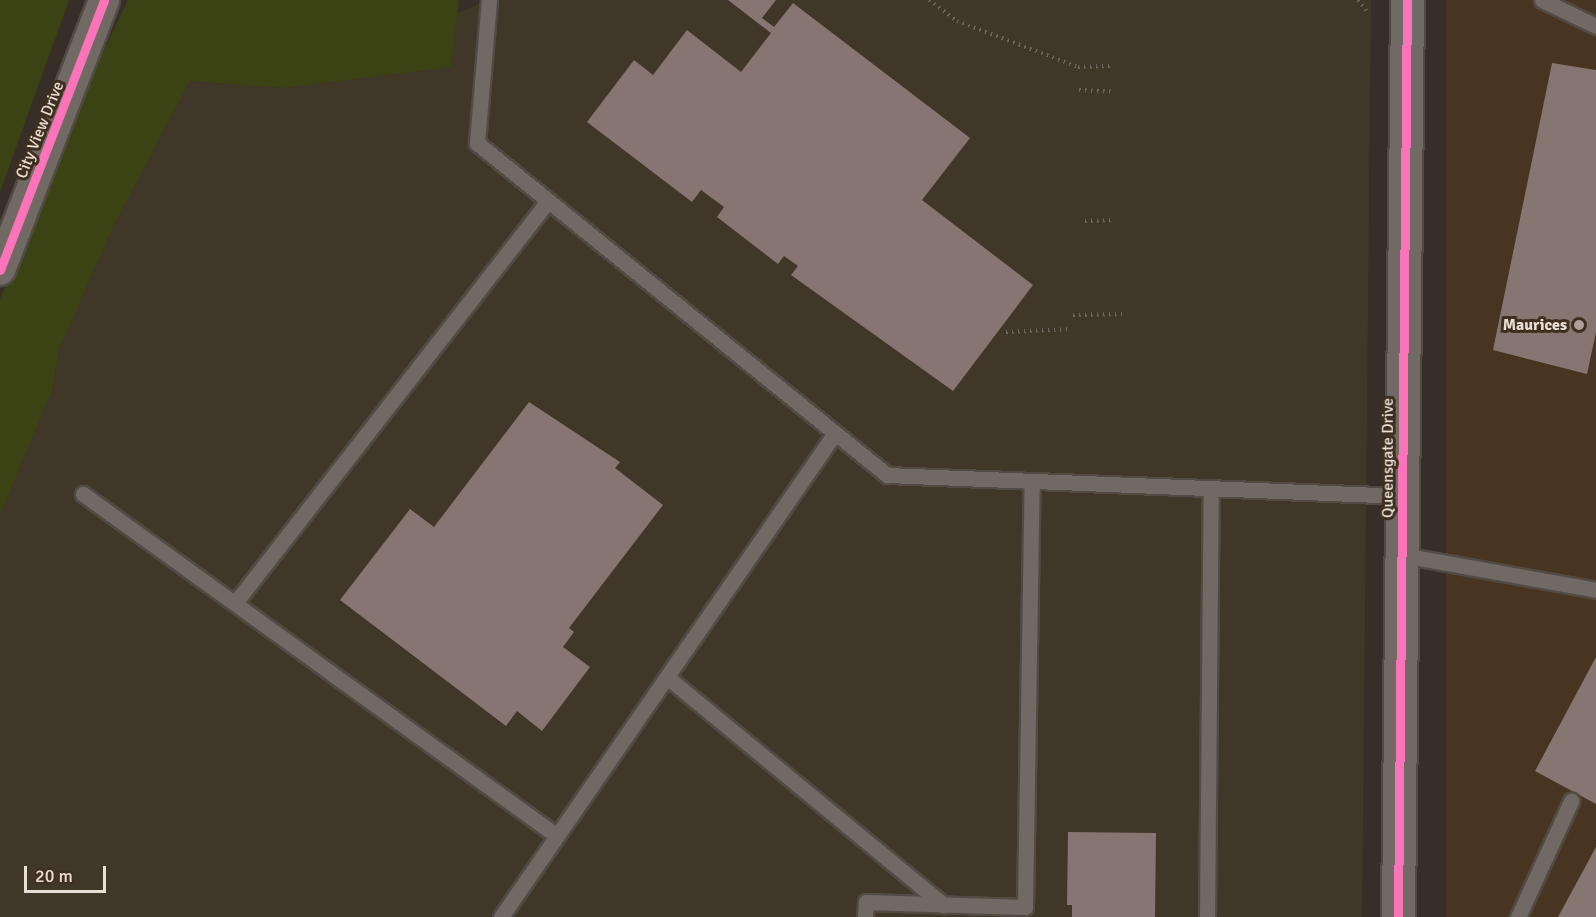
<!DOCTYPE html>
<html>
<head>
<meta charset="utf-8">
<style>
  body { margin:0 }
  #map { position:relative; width:1596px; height:917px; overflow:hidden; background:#372f27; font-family:Signika,sans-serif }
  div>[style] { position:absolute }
  .built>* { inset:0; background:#473522; transform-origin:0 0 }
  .industrial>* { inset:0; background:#403728 }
  .green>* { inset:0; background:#3b4315 }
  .building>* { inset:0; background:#867571 }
  .path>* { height:4px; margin-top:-2px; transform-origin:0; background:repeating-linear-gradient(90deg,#6d6762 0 1.5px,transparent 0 6px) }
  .roads { filter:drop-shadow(2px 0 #524b44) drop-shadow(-2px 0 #524b44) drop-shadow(0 2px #524b44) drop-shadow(0 -2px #524b44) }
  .lane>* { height:15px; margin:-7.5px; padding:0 7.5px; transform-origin:7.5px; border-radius:7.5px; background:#716a64 }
  .street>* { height:30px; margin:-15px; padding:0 15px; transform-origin:15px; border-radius:15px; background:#716a64 }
  .secondary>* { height:33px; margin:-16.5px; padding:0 16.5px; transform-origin:16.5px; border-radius:16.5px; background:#716a64 }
  .cycleway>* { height:9px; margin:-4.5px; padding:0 4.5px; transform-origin:4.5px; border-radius:4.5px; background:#fb73b8 }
  .dots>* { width:16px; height:16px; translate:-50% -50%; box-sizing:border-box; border:3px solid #3e2f20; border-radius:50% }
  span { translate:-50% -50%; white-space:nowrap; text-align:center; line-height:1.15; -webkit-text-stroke:6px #3e2f20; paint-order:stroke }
  .street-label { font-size:16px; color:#e9dfd6 }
  .poi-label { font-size:16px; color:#e9dfd6; font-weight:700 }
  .right { translate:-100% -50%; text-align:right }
  .scale { position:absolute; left:24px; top:866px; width:82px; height:27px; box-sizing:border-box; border:3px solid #e9dfd6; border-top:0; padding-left:8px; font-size:18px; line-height:21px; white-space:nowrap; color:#e9dfd6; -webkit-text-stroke:4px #3e2f20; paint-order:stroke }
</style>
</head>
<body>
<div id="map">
  <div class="built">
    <div style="left:1446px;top:0;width:150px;height:917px"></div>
  </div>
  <div class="industrial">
    <div style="clip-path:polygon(489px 0,1371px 0,1362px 917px,0 917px,0 515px,52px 391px,59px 350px,112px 229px,190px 81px,284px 88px,451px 67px,457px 13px)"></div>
  </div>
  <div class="green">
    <div style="clip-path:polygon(0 0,69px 0,0 192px)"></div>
    <div style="clip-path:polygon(128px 0,459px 0,451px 67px,284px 88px,190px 81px,112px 229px,59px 350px,52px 391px,0 515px,0 299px,75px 111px)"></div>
  </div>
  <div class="building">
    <div style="clip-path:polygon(728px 0,776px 0,762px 18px,774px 27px,793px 3px,970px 138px,922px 200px,1033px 285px,953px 391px,791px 275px,798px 266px,784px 256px,778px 264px,717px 217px,724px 207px,701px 190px,692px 202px,587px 122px,634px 60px,653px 75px,687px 30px,741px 72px,771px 33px)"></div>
    <div style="clip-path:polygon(1552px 63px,1596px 70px,1596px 332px,1587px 374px,1493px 350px)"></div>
    <div style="clip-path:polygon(529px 402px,620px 462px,615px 468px,663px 505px,569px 628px,574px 632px,563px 647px,590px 667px,542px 731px,517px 711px,506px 726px,340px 600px,410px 509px,434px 527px)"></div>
    <div style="clip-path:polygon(1596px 657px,1596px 804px,1535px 771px)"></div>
    <div style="clip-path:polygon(1068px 832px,1156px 833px,1155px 917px,1072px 917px,1072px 905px,1067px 905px)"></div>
    <div style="clip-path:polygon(1596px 847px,1596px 917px,1558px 917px)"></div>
  </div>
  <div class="path">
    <div style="left:929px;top:0;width:35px;rotate:37deg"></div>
    <div style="left:957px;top:21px;width:129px;rotate:20.8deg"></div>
    <div style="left:1078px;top:67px;width:34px;rotate:-2deg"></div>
    <div style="left:1358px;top:0;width:16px;rotate:52deg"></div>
    <div style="left:1079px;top:90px;width:33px;rotate:3deg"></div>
    <div style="left:1085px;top:221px;width:28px;rotate:-2deg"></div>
    <div style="left:1073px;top:315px;width:49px;rotate:-1.2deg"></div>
    <div style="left:1006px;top:332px;width:66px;rotate:-2.6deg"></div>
  </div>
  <div class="roads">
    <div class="lane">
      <div style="left:489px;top:0;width:144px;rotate:94.8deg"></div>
      <div style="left:477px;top:143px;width:528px;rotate:39deg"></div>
      <div style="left:887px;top:475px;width:516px;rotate:2.33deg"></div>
      <div style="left:1542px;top:0;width:60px;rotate:25.7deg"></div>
      <div style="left:83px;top:494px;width:584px;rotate:35.81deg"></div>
      <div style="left:1402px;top:555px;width:197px;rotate:10.2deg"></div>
      <div style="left:235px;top:603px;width:509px;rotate:-52.1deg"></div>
      <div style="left:667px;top:677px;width:359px;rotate:39.5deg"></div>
      <div style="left:501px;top:917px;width:588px;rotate:-55.39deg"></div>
      <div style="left:865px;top:917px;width:15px;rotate:-86deg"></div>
      <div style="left:866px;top:902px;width:159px;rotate:1.8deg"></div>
      <div style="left:1025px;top:907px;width:426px;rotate:-89.1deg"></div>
      <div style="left:1207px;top:917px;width:429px;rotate:-89.5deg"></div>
      <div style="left:1518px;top:917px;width:128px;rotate:-65.4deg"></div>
    </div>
    <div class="street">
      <div style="left:0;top:270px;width:289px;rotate:-68.9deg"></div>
    </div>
    <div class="secondary">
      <div style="left:1398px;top:917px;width:917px;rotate:-89.44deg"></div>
    </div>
  </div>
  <div class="cycleway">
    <div style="left:0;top:270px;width:289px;rotate:-68.9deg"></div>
    <div style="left:1398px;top:917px;width:917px;rotate:-89.44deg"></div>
  </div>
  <div class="dots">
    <div style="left:1579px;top:325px;background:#aba199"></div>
  </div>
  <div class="street-label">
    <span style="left:40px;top:130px;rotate:-68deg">City View Drive</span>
    <span style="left:1388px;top:458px;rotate:-90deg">Queensgate Drive</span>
  </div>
  <div class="poi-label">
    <span class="right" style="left:1567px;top:325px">Maurices</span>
  </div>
  <div class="scale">20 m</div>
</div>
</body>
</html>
